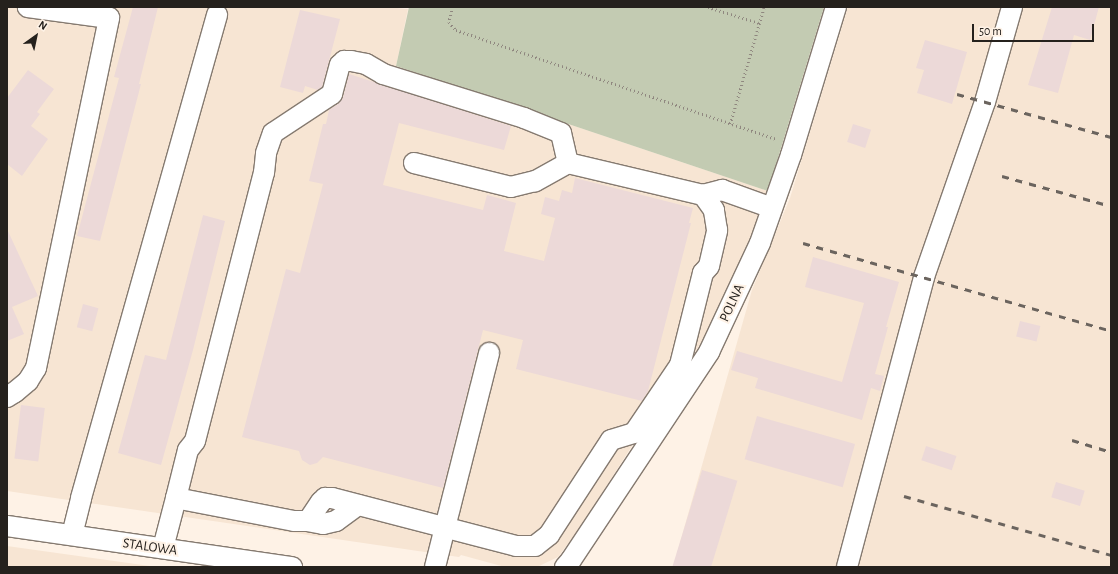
<!DOCTYPE html>
<html>
<head>
<meta charset="utf-8">
<style>
  body { margin:0 }
  #map { position:relative; width:1118px; height:574px; overflow:hidden; background:#fef2e6; font-family:"Alegreya Sans",sans-serif }
  div>[style] { position:absolute }
  .built>* { inset:0; background:#f7e5d3 }
  .green>* { inset:0; background:#c3cbb2 }
  .building>* { inset:0; background:#ecd9d8; transform-origin:0 0 }
  .path>* { height:2.5px; margin-top:-1.25px; transform-origin:0; background:repeating-linear-gradient(90deg,#8f877f 0 1px,transparent 0 4px) }
  .roads { filter:drop-shadow(1px 0 #857a70) drop-shadow(-1px 0 #857a70) drop-shadow(0 1px #857a70) drop-shadow(0 -1px #857a70) }
  .minor>* { height:20px; margin:-10px; padding:0 10px; transform-origin:10px; border-radius:10px; background:#fff }
  .rail>* { height:3px; margin-top:-1.5px; transform-origin:0; background:repeating-linear-gradient(90deg,#6b645e 0 7px,transparent 0 14px) }
  span { translate:-50% -50%; white-space:nowrap; text-align:center; line-height:1.15; -webkit-text-stroke:4px #fef2e6; paint-order:stroke }
  .street-label { font-size:14px; color:#25211d }
  .frame { position:absolute; inset:0; border:8px solid #25211d; pointer-events:none }
  .north { position:absolute; left:16px; top:16px; width:40px; height:40px; -webkit-text-stroke:3px #fef2e6; paint-order:stroke; rotate:33deg; font-size:11px; font-weight:700; line-height:16px; text-align:center; color:#25211d }
  .north::after { content:''; display:block; margin:auto; width:14px; height:18px; background:#25211d; clip-path:polygon(50% 0,100% 100%,50% 72%,0 100%) }
  .scale { position:absolute; left:972px; top:24px; width:122px; height:18px; box-sizing:border-box; border:2px solid #25211d; border-top:0; padding-left:5px; font-size:12px; line-height:14px; white-space:nowrap; color:#25211d; -webkit-text-stroke:3px #fef2e6; paint-order:stroke }
</style>
</head>
<body>
<div id="map">
  <div class="built">
    <div style="clip-path:polygon(7px 7px,385px 7px,408px 9px,396px 66px,768px 191px,753px 231px,723px 301px,705px 337px,637px 438px,579px 529px,558px 557px,537px 567px,505px 567px,461px 555px,459px 557px,7px 491px)"></div>
    <div style="clip-path:polygon(848px 7px,1111px 7px,1111px 567px,673px 567px,752px 290px,790px 198px)"></div>
    <div style="clip-path:polygon(7px 546px,157px 567px,7px 567px)"></div>
  </div>
  <div class="green">
    <div style="clip-path:polygon(409px 7px,824px 7px,768px 191px,396px 66px)"></div>
  </div>
  <div class="building">
    <div style="clip-path:polygon(133px 7px,158px 7px,139px 84px,141px 84px,100px 241px,77px 236px,119px 78px,114px 77px)"></div>
    <div style="clip-path:polygon(1052px 7px,1099px 7px,1090px 40px,1074px 35px,1058px 93px,1028px 85px)"></div>
    <div style="clip-path:polygon(300px 10px,340px 19px,322px 87px,318px 90px,305px 86px,303px 93px,280px 87px)"></div>
    <div style="clip-path:polygon(925px 40px,967px 52px,952px 104px,917px 93px,924px 70px,916px 68px)"></div>
    <div style="clip-path:polygon(28px 70px,54px 89px,37px 112px,40px 114px,31px 126px,48px 139px,22px 176px,7px 164px,7px 98px)"></div>
    <div style="clip-path:polygon(349px 74px,511px 126px,504px 150px,399px 123px,383px 185px,483px 210px,487px 195px,516px 203px,504px 251px,544px 261px,555px 218px,541px 214px,545px 197px,559px 201px,562px 190px,572px 193px,575px 178px,693px 208px,689px 223px,691px 223px,648px 391px,642px 401px,516px 369px,523px 340px,483px 330px,443px 488px,323px 457px,317px 463px,310px 465px,302px 460px,299px 451px,242px 437px,286px 269px,300px 273px,323px 184px,309px 181px,323px 124px,326px 124px,329px 110px,338px 104px,343px 98px)"></div>
    <div style="left:853px;top:124px;width:19px;height:19px;rotate:18deg"></div>
    <div style="clip-path:polygon(203px 215px,225px 221px,193px 350px,161px 465px,118px 453px,145px 355px,166px 360px)"></div>
    <div style="clip-path:polygon(7px 229px,38px 296px,12px 307px,24px 334px,7px 341px)"></div>
    <div style="clip-path:polygon(813px 257px,899px 282px,886px 327px,888px 327px,875px 374px,884px 376px,880px 391px,871px 388px,862px 420px,755px 388px,758px 378px,731px 370px,737px 351px,842px 382px,864px 303px,805px 287px)"></div>
    <div style="left:83px;top:304px;width:16px;height:24px;rotate:15deg"></div>
    <div style="left:1020px;top:321px;width:21px;height:16px;rotate:14deg"></div>
    <div style="left:21px;top:405px;width:24px;height:54px;rotate:7deg"></div>
    <div style="left:757px;top:416px;width:102px;height:45px;rotate:16deg"></div>
    <div style="left:926px;top:446px;width:32px;height:15px;rotate:18deg"></div>
    <div style="left:702px;top:470px;width:37px;height:101px;rotate:17deg"></div>
    <div style="left:1056px;top:482px;width:30px;height:16px;rotate:17deg"></div>
  </div>
  <div class="path">
    <div style="left:453px;top:7px;width:16px;rotate:105deg"></div>
    <div style="left:449px;top:22px;width:11px;rotate:49deg"></div>
    <div style="left:456px;top:30px;width:339px;rotate:18.8deg"></div>
    <div style="left:708px;top:7px;width:53px;rotate:17.4deg"></div>
    <div style="left:730px;top:124px;width:122px;rotate:-73.8deg"></div>
  </div>
  <div class="roads">
    <div class="minor">
      <div style="left:703px;top:195px;width:20px;rotate:-15deg"></div>
      <div style="left:722px;top:190px;width:53px;rotate:19.8deg"></div>
      <div style="left:7px;top:397px;width:9px;rotate:-32deg"></div>
      <div style="left:15px;top:392px;width:17px;rotate:-40deg"></div>
      <div style="left:28px;top:381px;width:15px;rotate:-58deg"></div>
      <div style="left:36px;top:368px;width:358px;rotate:-78.2deg"></div>
      <div style="left:109px;top:18px;width:82px;rotate:-172.3deg"></div>
      <div style="left:358px;top:505px;width:27px;rotate:144deg"></div>
      <div style="left:336px;top:521px;width:13px;rotate:167deg"></div>
      <div style="left:323px;top:524px;width:15px;rotate:-169deg"></div>
      <div style="left:308px;top:521px;width:14px;rotate:180deg"></div>
      <div style="left:294px;top:521px;width:120px;rotate:-169deg"></div>
      <div style="left:176px;top:498px;width:49px;rotate:-76deg"></div>
      <div style="left:188px;top:450px;width:11px;rotate:-52deg"></div>
      <div style="left:195px;top:441px;width:277px;rotate:-75.6deg"></div>
      <div style="left:264px;top:173px;width:20px;rotate:-84deg"></div>
      <div style="left:266px;top:153px;width:21px;rotate:-71deg"></div>
      <div style="left:273px;top:133px;width:71px;rotate:-33.5deg"></div>
      <div style="left:332px;top:94px;width:30px;rotate:-75deg"></div>
      <div style="left:340px;top:65px;width:6px;rotate:-45deg"></div>
      <div style="left:344px;top:61px;width:7px"></div>
      <div style="left:351px;top:61px;width:15px;rotate:11deg"></div>
      <div style="left:366px;top:64px;width:20px;rotate:30deg"></div>
      <div style="left:383px;top:74px;width:148px;rotate:17.3deg"></div>
      <div style="left:524px;top:118px;width:40px;rotate:22deg"></div>
      <div style="left:561px;top:133px;width:31px;rotate:77deg"></div>
      <div style="left:308px;top:521px;width:23px;rotate:-56deg"></div>
      <div style="left:321px;top:502px;width:6px;rotate:-45deg"></div>
      <div style="left:325px;top:498px;width:7px"></div>
      <div style="left:332px;top:498px;width:190px;rotate:14.6deg"></div>
      <div style="left:516px;top:546px;width:19px"></div>
      <div style="left:535px;top:546px;width:18px;rotate:-38deg"></div>
      <div style="left:549px;top:535px;width:113px;rotate:-56.9deg"></div>
      <div style="left:611px;top:440px;width:24px;rotate:-17deg"></div>
      <div style="left:634px;top:433px;width:82px;rotate:-55.9deg"></div>
      <div style="left:680px;top:365px;width:95px;rotate:-76deg"></div>
      <div style="left:703px;top:273px;width:9px;rotate:-49deg"></div>
      <div style="left:709px;top:266px;width:37px;rotate:-77deg"></div>
      <div style="left:717px;top:230px;width:20px;rotate:-99deg"></div>
      <div style="left:714px;top:210px;width:19px;rotate:-126deg"></div>
      <div style="left:703px;top:195px;width:139px;rotate:-166.7deg"></div>
      <div style="left:568px;top:163px;width:38px;rotate:151deg"></div>
      <div style="left:535px;top:181px;width:25px;rotate:166deg"></div>
      <div style="left:511px;top:187px;width:100px;rotate:-166.1deg"></div>
      <div style="left:7px;top:526px;width:288px;rotate:8.2deg"></div>
      <div style="left:72px;top:535px;width:38px;rotate:-76deg"></div>
      <div style="left:81px;top:498px;width:502px;rotate:-74.27deg"></div>
      <div style="left:163px;top:548px;width:52px;rotate:-75.4deg"></div>
      <div style="left:435px;top:567px;width:221px;rotate:-75.8deg"></div>
      <div style="left:565px;top:567px;width:9px;rotate:-49deg"></div>
      <div style="left:571px;top:560px;width:250px;rotate:-56.4deg"></div>
      <div style="left:709px;top:352px;width:120px;rotate:-64.9deg"></div>
      <div style="left:760px;top:243px;width:93px;rotate:-70.6deg"></div>
      <div style="left:791px;top:155px;width:155px;rotate:-73.1deg"></div>
      <div style="left:847px;top:567px;width:300px;rotate:-75.1deg"></div>
      <div style="left:924px;top:277px;width:185px;rotate:-70.8deg"></div>
      <div style="left:985px;top:102px;width:99px;rotate:-74.1deg"></div>
    </div>
  </div>
  <div class="rail">
    <div style="left:957px;top:94px;width:160px;rotate:15.6deg"></div>
    <div style="left:1002px;top:176px;width:113px;rotate:15.4deg"></div>
    <div style="left:803px;top:243px;width:320px;rotate:15.9deg"></div>
    <div style="left:1072px;top:440px;width:41px;rotate:17.1deg"></div>
    <div style="left:904px;top:496px;width:215px;rotate:15.9deg"></div>
  </div>
  <div class="street-label">
    <span style="left:732px;top:303px;rotate:-65deg">POLNA</span>
    <span style="left:150px;top:547px;rotate:8deg">STALOWA</span>
  </div>
  <div class="frame"></div>
  <div class="north">N</div>
  <div class="scale">50 m</div>
</div>
</body>
</html>
